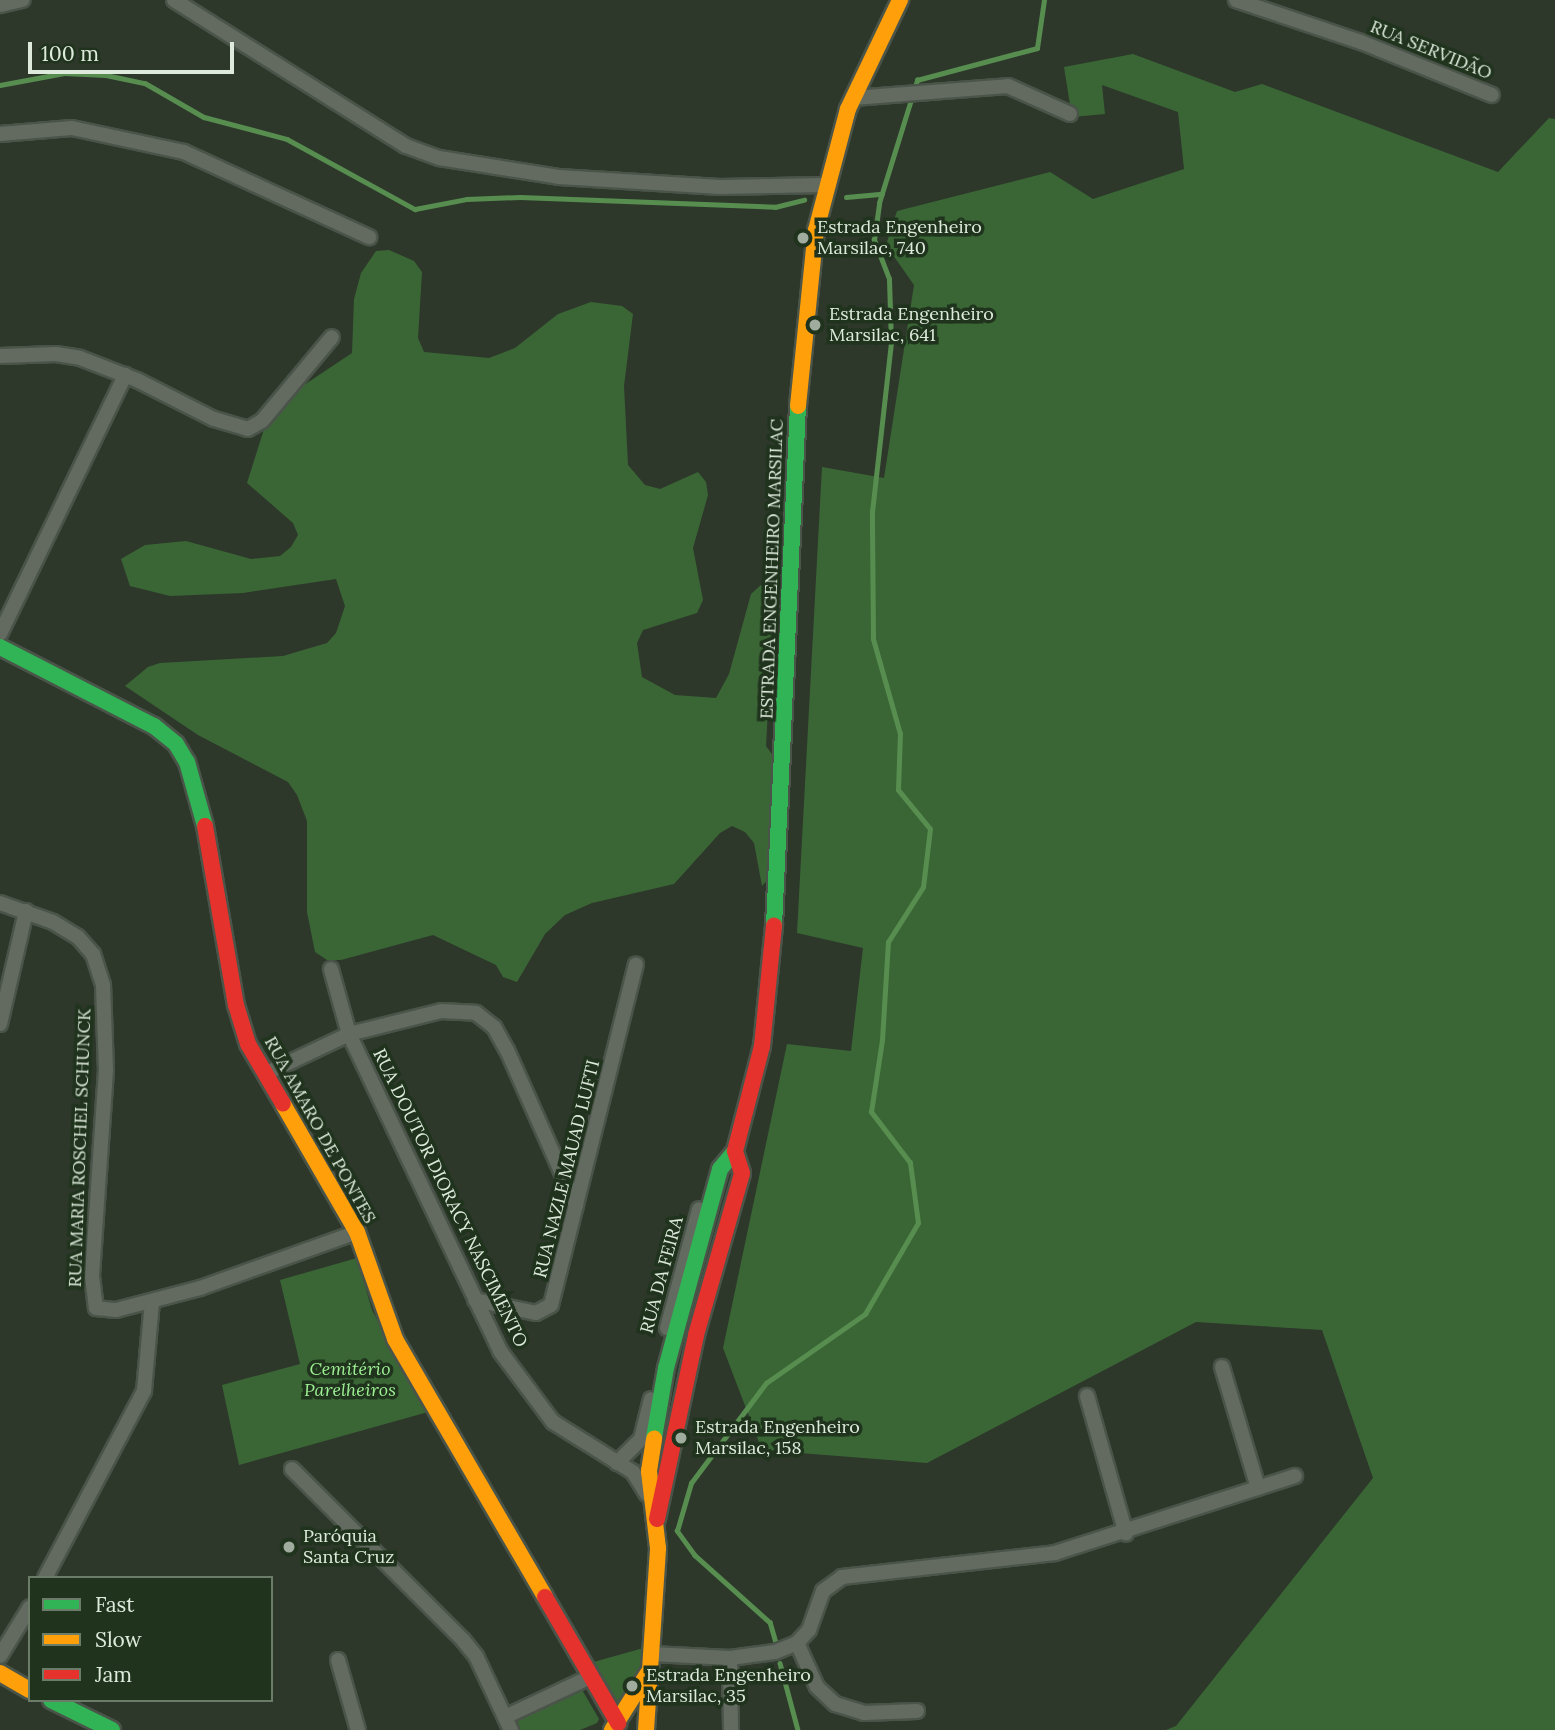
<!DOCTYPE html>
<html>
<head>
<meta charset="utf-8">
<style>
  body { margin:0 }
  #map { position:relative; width:1555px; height:1730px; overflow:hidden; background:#2d382b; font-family:Lora,serif }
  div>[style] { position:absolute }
  .green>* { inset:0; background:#3a6635 }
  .stream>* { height:4.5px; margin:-2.25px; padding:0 2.25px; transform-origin:2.25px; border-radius:2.25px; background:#578e50 }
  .roads { filter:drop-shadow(2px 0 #4a5449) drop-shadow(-2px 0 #4a5449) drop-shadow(0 2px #4a5449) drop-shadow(0 -2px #4a5449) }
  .street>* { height:14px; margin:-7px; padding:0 7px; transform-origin:7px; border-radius:7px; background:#636b61 }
  .fast>* { height:16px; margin:-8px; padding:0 8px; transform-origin:8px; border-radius:8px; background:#30b455 }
  .slow>* { height:16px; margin:-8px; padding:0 8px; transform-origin:8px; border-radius:8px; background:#ff9f0a }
  .jam>* { height:16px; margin:-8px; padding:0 8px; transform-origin:8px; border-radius:8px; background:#e5322d }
  .dots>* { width:19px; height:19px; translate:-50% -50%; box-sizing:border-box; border:4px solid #1f331d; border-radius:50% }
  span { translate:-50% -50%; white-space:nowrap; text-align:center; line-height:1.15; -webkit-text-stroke:7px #1f331d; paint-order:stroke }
  .street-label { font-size:18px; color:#deebdc }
  .poi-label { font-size:18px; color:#deebdc }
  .left { translate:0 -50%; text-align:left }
  .park-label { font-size:18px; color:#9eef94; font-style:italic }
  .legend { position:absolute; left:28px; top:1576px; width:245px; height:126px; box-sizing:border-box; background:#1f331d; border:2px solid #6b7d69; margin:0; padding:9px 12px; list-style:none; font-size:21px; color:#deebdc }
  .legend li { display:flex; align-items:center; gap:14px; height:35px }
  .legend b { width:35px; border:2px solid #6b7d69 }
  .scale { position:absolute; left:28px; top:42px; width:206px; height:32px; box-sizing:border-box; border:4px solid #deebdc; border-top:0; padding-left:9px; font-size:21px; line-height:24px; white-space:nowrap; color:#deebdc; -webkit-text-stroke:5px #1f331d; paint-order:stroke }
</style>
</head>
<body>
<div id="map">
  <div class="green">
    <div style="clip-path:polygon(1133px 54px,1235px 92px,1262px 84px,1498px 172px,1549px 118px,1555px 119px,1555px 1730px,1166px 1730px,1176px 1726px,1373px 1478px,1322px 1330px,1196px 1322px,927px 1463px,762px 1450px,723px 1348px,787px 1044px,851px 1051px,863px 948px,797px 933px,822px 467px,884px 478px,914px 285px,886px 245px,897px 211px,1050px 172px,1093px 199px,1184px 169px,1178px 112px,1102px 85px,1105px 114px,1072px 117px,1064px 67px)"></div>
    <div style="clip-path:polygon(389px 250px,414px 261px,422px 272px,418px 338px,424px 352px,489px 358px,515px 348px,558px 314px,591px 302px,622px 306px,633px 314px,624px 386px,628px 465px,645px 485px,660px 489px,698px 472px,706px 482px,708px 495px,693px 548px,703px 600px,697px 613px,643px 630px,637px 643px,642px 677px,675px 695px,716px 698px,729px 674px,751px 594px,761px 585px,775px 583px,766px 746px,774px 757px,776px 783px,769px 809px,780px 821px,771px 876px,762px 886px,754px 843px,745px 832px,732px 826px,720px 833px,674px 884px,592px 903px,565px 915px,545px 934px,517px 982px,503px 977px,496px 965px,433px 935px,341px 960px,327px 960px,315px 952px,307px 912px,307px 821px,297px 795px,288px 782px,198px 735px,125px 686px,148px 667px,160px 663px,283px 656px,327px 643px,336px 633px,345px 606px,336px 579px,243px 593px,170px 596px,130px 586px,121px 559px,145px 545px,186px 541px,251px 559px,280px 556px,291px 547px,298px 535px,293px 523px,247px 483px,271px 407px,352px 353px,354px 299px,361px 273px,376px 251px)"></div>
    <div style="clip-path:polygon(357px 1258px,372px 1310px,428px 1412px,239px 1465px,222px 1385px,300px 1364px,280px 1280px)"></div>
    <div style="clip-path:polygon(647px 1647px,638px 1679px,618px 1712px,590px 1663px)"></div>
    <div style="clip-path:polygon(581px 1688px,599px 1719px,597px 1723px,580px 1730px,520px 1730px,517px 1719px)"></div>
  </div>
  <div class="stream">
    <div style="left:0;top:85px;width:65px;rotate:-10.6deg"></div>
    <div style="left:64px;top:73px;width:42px;rotate:2.7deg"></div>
    <div style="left:106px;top:75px;width:40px;rotate:12deg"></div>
    <div style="left:145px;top:83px;width:68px;rotate:30deg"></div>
    <div style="left:204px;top:117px;width:86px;rotate:14.8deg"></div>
    <div style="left:287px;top:139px;width:146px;rotate:28.7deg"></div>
    <div style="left:415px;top:209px;width:53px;rotate:-10.9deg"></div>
    <div style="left:467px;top:199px;width:53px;rotate:-2.2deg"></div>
    <div style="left:520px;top:197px;width:255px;rotate:2.2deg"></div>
    <div style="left:775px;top:207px;width:30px;rotate:-14deg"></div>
    <div style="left:846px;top:197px;width:36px;rotate:-5deg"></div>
    <div style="left:775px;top:1641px;width:19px;rotate:-106deg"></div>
    <div style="left:770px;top:1623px;width:101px;rotate:-138.2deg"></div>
    <div style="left:695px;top:1556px;width:31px;rotate:-126deg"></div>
    <div style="left:677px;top:1531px;width:50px;rotate:-73.7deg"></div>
    <div style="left:691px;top:1483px;width:125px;rotate:-53.1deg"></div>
    <div style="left:766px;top:1383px;width:121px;rotate:-34.9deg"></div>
    <div style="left:865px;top:1314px;width:105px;rotate:-59.8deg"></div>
    <div style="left:918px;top:1223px;width:61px;rotate:-97.6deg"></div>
    <div style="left:910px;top:1163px;width:64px;rotate:-127.4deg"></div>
    <div style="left:871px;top:1112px;width:73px;rotate:-81.3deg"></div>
    <div style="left:882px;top:1040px;width:98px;rotate:-86.5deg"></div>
    <div style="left:888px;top:942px;width:65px;rotate:-57.5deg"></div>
    <div style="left:923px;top:887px;width:58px;rotate:-83.1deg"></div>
    <div style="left:930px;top:829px;width:50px;rotate:-129.4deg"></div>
    <div style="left:898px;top:790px;width:56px;rotate:-88deg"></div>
    <div style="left:900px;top:734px;width:99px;rotate:-105.9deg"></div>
    <div style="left:873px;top:639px;width:127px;rotate:-90.5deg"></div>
    <div style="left:872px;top:512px;width:170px;rotate:-83.6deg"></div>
    <div style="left:891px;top:343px;width:64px;rotate:-91.8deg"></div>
    <div style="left:889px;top:279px;width:42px;rotate:-111deg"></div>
    <div style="left:874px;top:240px;width:37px;rotate:-82deg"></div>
    <div style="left:879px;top:203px;width:129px;rotate:-72.8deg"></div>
    <div style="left:917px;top:80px;width:124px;rotate:-14.9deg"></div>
    <div style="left:1037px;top:48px;width:49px;rotate:-81.7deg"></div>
    <div style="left:780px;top:1663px;width:69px;rotate:75deg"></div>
  </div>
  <div class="roads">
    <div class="street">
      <div style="left:174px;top:0;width:274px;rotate:32.2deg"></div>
      <div style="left:406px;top:146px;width:35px;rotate:20deg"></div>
      <div style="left:439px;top:158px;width:121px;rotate:9deg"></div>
      <div style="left:559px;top:177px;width:161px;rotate:3.6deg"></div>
      <div style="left:720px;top:187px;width:105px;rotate:-1.1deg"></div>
      <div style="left:1236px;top:0;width:132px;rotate:18.6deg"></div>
      <div style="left:1361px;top:42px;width:141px;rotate:22deg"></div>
      <div style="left:0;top:5px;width:23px;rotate:-13deg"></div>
      <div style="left:853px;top:98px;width:155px;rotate:-4.4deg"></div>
      <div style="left:1008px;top:86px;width:68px;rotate:24.3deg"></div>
      <div style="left:0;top:134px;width:72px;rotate:-4.8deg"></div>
      <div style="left:72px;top:128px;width:115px;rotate:12.1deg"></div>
      <div style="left:184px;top:152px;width:204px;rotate:24.7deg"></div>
      <div style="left:0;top:356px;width:56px;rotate:-2deg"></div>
      <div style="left:56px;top:354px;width:24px;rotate:9deg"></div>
      <div style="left:80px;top:358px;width:61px;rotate:21.1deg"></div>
      <div style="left:137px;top:380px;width:86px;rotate:26.9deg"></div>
      <div style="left:214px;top:419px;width:35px;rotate:16deg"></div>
      <div style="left:248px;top:429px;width:16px;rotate:-30deg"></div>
      <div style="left:262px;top:421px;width:109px;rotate:-50.2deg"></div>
      <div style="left:0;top:634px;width:288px;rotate:-64.2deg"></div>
      <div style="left:0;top:903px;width:56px;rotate:19.7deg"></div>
      <div style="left:53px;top:922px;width:29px;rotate:31deg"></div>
      <div style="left:78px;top:937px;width:23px;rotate:49deg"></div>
      <div style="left:93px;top:954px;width:33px;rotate:72deg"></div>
      <div style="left:103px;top:985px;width:85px;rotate:88deg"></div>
      <div style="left:106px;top:1070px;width:206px;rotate:93.9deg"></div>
      <div style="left:92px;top:1276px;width:32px;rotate:83deg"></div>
      <div style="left:96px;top:1308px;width:20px;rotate:6deg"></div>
      <div style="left:116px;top:1310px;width:87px;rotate:-14.7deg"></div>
      <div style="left:200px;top:1288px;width:167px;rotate:-19.6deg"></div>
      <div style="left:331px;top:969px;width:67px;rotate:74.5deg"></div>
      <div style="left:349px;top:1034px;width:351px;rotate:64.5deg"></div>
      <div style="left:500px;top:1351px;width:89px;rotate:53.3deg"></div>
      <div style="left:553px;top:1422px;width:94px;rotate:32deg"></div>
      <div style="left:633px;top:1472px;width:26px;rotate:58deg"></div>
      <div style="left:0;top:1024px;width:116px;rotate:-77deg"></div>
      <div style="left:267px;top:1073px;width:91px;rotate:-25.4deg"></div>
      <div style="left:349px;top:1034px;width:95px;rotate:-14deg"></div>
      <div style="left:441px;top:1011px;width:35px;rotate:3deg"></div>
      <div style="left:476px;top:1013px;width:23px;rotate:38deg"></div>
      <div style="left:494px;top:1027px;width:26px;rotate:61deg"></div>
      <div style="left:507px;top:1050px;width:170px;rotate:66deg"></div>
      <div style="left:475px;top:1300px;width:62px;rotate:12deg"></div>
      <div style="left:536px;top:1313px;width:17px;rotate:-28deg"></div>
      <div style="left:551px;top:1305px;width:351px;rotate:-76deg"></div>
      <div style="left:667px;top:1328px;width:123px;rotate:-74.9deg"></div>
      <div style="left:1222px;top:1367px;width:126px;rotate:73.4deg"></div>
      <div style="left:1087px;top:1396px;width:143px;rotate:74.2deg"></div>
      <div style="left:617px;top:1463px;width:34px;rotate:-45deg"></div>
      <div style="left:641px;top:1439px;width:41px;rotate:-76deg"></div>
      <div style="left:292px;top:1469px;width:242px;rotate:45deg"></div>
      <div style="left:463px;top:1640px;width:21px;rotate:51deg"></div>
      <div style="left:476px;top:1656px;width:82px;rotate:64.7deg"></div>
      <div style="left:45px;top:1578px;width:212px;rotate:-62.1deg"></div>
      <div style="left:144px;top:1391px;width:90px;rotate:-84.9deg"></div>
      <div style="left:797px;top:1643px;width:48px;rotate:65.6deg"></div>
      <div style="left:817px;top:1687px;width:25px;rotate:43deg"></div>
      <div style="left:835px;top:1704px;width:30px;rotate:17deg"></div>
      <div style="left:864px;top:1713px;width:53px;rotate:-2.2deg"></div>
      <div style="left:652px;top:1654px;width:78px;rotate:2.9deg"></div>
      <div style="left:730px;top:1658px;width:45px;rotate:-7.6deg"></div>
      <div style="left:775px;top:1652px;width:24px;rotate:-22deg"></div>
      <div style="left:797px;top:1643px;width:18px;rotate:-47deg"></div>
      <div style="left:809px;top:1630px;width:41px;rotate:-70.3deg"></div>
      <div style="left:823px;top:1591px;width:24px;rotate:-36deg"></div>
      <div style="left:842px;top:1577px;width:214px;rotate:-6.4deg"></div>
      <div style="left:1055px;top:1553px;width:252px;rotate:-17.8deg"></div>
      <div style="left:0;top:1656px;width:57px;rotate:-58.5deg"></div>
      <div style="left:730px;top:1658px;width:72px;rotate:89.2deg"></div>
      <div style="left:338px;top:1660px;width:73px;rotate:74.1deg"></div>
      <div style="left:505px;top:1717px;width:92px;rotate:-25.2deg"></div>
    </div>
    <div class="fast">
      <div style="left:0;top:647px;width:173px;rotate:27.2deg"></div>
      <div style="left:154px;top:726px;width:28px;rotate:39deg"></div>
      <div style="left:176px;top:744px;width:21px;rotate:59deg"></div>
      <div style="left:187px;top:762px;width:66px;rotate:74.3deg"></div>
      <div style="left:774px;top:926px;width:521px;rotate:-87.36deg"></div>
      <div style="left:654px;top:1438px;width:71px;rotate:-80.3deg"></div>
      <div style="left:666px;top:1368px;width:206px;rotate:-74.8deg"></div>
      <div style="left:720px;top:1169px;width:23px;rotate:-50deg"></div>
      <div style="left:51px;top:1700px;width:68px;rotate:26.2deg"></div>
    </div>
    <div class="slow">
      <div style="left:798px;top:406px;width:177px;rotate:-84.2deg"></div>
      <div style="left:816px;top:230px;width:125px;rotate:-75.2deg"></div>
      <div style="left:848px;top:109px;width:121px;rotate:-64.5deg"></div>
      <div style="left:283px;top:1104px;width:148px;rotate:60deg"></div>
      <div style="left:357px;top:1232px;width:114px;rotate:70.4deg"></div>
      <div style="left:395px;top:1339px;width:298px;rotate:59.8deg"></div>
      <div style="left:0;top:1673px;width:34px;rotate:30deg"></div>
      <div style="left:612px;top:1730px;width:67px;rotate:-57.7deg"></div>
      <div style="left:646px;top:1730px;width:182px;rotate:-86.2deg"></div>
      <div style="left:658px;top:1548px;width:78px;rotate:-96.7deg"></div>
      <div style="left:649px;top:1471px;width:33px;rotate:-81deg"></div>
    </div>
    <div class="jam">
      <div style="left:205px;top:826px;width:182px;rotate:80.2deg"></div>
      <div style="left:236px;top:1005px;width:41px;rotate:72.9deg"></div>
      <div style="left:248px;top:1044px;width:69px;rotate:59.7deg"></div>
      <div style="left:657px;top:1519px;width:188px;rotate:-78deg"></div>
      <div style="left:696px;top:1335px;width:168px;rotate:-74.1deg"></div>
      <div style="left:742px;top:1173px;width:23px;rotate:-108deg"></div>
      <div style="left:735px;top:1151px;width:108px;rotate:-75.6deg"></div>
      <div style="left:762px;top:1046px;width:121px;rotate:-84.3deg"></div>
      <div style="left:545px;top:1597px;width:146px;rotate:59.9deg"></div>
    </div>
  </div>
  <div class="dots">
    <div style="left:803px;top:238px;background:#a0ac9e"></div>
    <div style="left:815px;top:325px;background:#a0ac9e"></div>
    <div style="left:681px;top:1438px;background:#a0ac9e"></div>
    <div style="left:289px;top:1547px;background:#a0ac9e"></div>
    <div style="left:632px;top:1686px;background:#a0ac9e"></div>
  </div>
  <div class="street-label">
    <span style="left:1431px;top:50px;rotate:22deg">RUA SERVIDÃO</span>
    <span style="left:772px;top:569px;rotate:-88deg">ESTRADA ENGENHEIRO MARSILAC</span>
    <span style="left:320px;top:1130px;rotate:61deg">RUA AMARO DE PONTES</span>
    <span style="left:80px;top:1148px;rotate:-88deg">RUA MARIA ROSCHEL SCHUNCK</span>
    <span style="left:567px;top:1169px;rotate:-76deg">RUA NAZLE MAUAD LUFTI</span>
    <span style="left:450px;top:1198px;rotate:64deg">RUA DOUTOR DIORACY NASCIMENTO</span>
    <span style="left:662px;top:1275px;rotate:-75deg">RUA DA FEIRA</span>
  </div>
  <div class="poi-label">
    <span class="left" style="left:817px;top:238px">Estrada Engenheiro<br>Marsilac, 740</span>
    <span class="left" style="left:829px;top:325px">Estrada Engenheiro<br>Marsilac, 641</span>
    <span class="left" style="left:695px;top:1438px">Estrada Engenheiro<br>Marsilac, 158</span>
    <span class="left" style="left:303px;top:1547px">Paróquia<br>Santa Cruz</span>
    <span class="left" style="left:646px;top:1686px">Estrada Engenheiro<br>Marsilac, 35</span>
  </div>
  <div class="park-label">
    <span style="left:350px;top:1380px">Cemitério<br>Parelheiros</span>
  </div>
  <ul class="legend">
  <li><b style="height:9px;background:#30b455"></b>Fast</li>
  <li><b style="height:9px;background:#ff9f0a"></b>Slow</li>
  <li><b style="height:9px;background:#e5322d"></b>Jam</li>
  </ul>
  <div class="scale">100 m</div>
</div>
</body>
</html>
